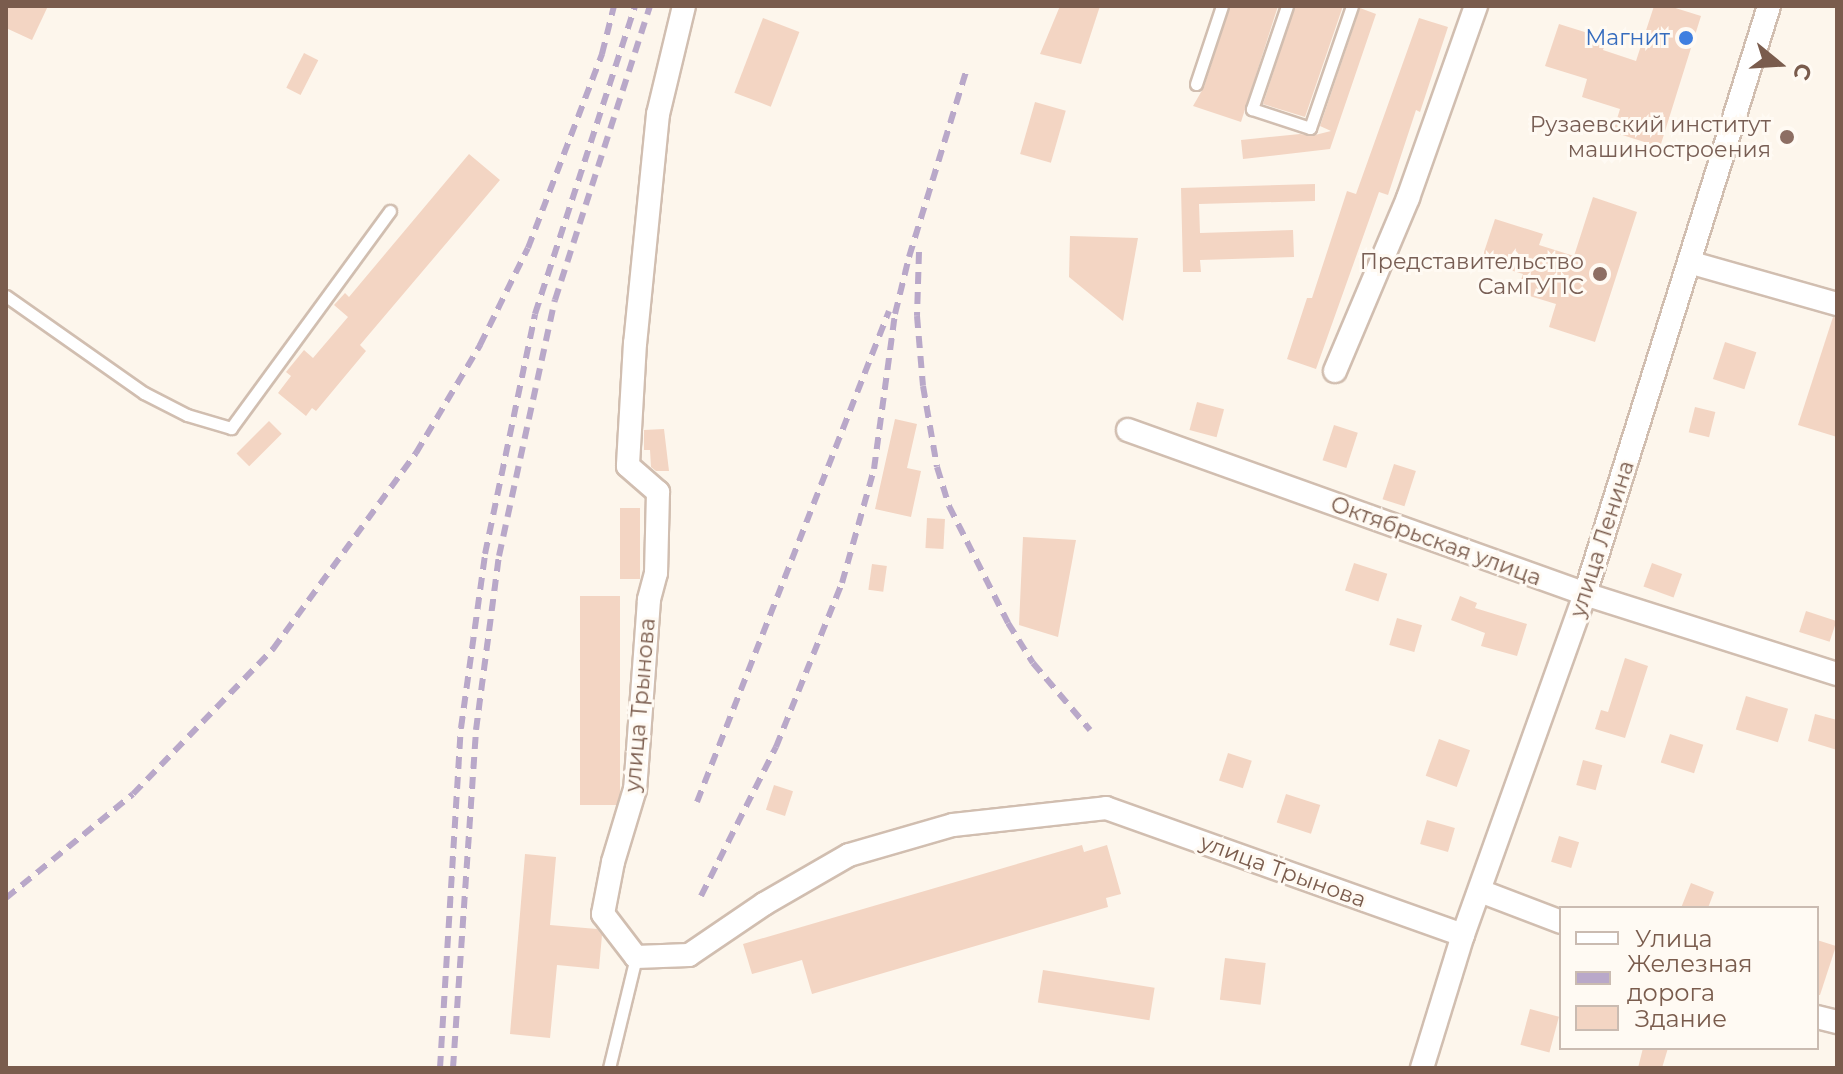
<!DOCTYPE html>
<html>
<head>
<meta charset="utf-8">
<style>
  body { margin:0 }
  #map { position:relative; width:1843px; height:1074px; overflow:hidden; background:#fdf6ec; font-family:Montserrat,sans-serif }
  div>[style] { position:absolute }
  .building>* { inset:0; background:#f3d5c3; transform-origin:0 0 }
  .roads { filter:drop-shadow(2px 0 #d1beb0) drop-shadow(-2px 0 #d1beb0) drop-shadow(0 2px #d1beb0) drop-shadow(0 -2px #d1beb0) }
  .service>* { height:11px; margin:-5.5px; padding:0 5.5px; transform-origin:5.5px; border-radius:5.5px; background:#fff }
  .minor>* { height:22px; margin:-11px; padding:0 11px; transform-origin:11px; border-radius:11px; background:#fff }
  .rail>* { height:6px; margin-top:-3px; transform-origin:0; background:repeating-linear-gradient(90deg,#b9a8c9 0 12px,transparent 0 20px) }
  .dots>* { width:22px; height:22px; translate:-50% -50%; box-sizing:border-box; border:4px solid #fffaf3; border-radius:50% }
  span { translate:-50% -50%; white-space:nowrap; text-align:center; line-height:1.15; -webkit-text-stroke:6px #fffaf3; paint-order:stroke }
  .shop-label { font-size:22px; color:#366cbe }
  .right { translate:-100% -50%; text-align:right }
  .education-label { font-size:22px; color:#785e54 }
  .street-label { font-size:22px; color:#7a5c4d }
  .frame { position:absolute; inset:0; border:8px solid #7a5c4d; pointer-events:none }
  .legend { position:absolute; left:1559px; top:906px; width:260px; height:144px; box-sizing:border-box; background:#fffaf3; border:2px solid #cabbb1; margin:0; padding:10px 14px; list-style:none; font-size:24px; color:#7a5c4d }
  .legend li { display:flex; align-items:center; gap:16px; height:40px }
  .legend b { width:40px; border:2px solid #cabbb1 }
  .north { position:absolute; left:1739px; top:24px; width:80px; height:80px; -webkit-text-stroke:6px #fffaf3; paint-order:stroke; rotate:108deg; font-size:22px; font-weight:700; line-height:32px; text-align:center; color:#7a5c4d }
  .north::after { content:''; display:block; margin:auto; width:28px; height:36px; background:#7a5c4d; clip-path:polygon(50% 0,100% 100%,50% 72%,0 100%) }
</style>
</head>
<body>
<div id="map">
  <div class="building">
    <div style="clip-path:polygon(6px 6px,48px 6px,32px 40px,6px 28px)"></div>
    <div style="clip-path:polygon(1060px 6px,1100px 6px,1081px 64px,1040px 54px)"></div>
    <div style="clip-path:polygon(1230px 6px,1278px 6px,1241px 122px,1193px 106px,1204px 87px)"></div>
    <div style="clip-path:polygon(1295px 6px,1343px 6px,1305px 117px,1263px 104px)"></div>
    <div style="clip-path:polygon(1654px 6px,1669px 6px,1701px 16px,1660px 147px,1613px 132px,1620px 109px,1582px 97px,1587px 79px,1545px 66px,1559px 24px,1607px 39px,1603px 50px,1636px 61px)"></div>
    <div style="clip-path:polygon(1360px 8px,1376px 14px,1330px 149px,1243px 159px,1241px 140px,1300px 134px,1311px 136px,1331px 131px,1320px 126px)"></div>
    <div style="left:763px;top:18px;width:39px;height:80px;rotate:21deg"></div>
    <div style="clip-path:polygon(1419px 18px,1448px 27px,1420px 112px,1416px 110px,1388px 195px,1379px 192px,1316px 369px,1287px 359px,1307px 298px,1312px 298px,1347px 191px,1356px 194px)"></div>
    <div style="left:304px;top:53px;width:16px;height:39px;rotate:27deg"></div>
    <div style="left:1035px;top:102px;width:32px;height:54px;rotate:16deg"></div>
    <div style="clip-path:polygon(469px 154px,500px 180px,360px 345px,366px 351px,316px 411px,312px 408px,306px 416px,278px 393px,291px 376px,286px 372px,304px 350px,313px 358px,348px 317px,334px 305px,345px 293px,349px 297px)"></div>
    <div style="clip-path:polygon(1315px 184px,1315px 201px,1199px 204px,1200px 233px,1293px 230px,1294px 257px,1200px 260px,1201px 272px,1183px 272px,1181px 188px)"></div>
    <div style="clip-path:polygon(1593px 197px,1637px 212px,1595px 342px,1549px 327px,1556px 304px,1517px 292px,1523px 274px,1481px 261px,1495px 219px,1543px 234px,1539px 245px,1574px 256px)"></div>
    <div style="clip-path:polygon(1070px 236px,1138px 238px,1123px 321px,1069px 277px)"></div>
    <div style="clip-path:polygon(1833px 317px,1837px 318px,1837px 437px,1798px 425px)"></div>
    <div style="left:1725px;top:342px;width:33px;height:39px;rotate:18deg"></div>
    <div style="left:1197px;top:402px;width:28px;height:29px;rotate:15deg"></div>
    <div style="left:1695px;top:407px;width:21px;height:26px;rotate:14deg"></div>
    <div style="clip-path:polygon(895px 419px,917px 424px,907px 468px,921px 471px,911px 517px,875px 509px)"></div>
    <div style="left:269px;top:421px;width:18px;height:46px;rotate:45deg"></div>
    <div style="left:1334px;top:425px;width:25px;height:37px;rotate:18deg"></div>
    <div style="clip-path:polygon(664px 429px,669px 471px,656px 471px,651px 467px,650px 450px,644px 450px,644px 430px)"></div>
    <div style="left:1394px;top:464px;width:23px;height:37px;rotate:18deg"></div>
    <div style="left:620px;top:508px;width:20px;height:71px"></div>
    <div style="left:927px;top:518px;width:18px;height:30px;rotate:3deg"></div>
    <div style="clip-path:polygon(1023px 537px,1076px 540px,1058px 637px,1019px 625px)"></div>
    <div style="left:1354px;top:563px;width:35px;height:29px;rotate:18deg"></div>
    <div style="left:1652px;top:563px;width:32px;height:25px;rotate:20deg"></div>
    <div style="left:872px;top:564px;width:15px;height:26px;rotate:8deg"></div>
    <div style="left:580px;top:596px;width:40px;height:209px"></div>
    <div style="clip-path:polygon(1460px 596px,1477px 603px,1475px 608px,1527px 624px,1517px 656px,1481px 646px,1485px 633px,1451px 620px)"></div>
    <div style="left:1806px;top:611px;width:32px;height:22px;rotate:18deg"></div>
    <div style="left:1397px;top:618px;width:26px;height:28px;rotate:16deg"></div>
    <div style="clip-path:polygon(1625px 658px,1648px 666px,1625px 738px,1595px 729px,1601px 710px,1608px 712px)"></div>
    <div style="left:1746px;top:696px;width:44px;height:35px;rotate:17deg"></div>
    <div style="clip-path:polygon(1815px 714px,1837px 720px,1837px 750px,1808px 741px)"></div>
    <div style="left:1670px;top:734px;width:35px;height:30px;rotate:18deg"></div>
    <div style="left:1439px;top:739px;width:33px;height:39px;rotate:20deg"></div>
    <div style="left:1228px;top:753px;width:25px;height:29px;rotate:18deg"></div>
    <div style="left:1583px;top:760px;width:20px;height:26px;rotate:15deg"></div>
    <div style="left:774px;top:785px;width:20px;height:26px;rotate:18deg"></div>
    <div style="left:1286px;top:794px;width:36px;height:30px;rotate:18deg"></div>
    <div style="left:1427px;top:820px;width:29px;height:25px;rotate:16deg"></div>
    <div style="left:1559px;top:836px;width:21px;height:27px;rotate:17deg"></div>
    <div style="clip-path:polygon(1082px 845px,1084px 852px,1107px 845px,1121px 894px,1106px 898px,1108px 907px,812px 994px,802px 960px,752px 974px,743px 944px)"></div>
    <div style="clip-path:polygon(525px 854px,556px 857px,550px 925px,597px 929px,602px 935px,599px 969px,557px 965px,550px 1038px,510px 1034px)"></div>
    <div style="clip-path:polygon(1691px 883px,1714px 892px,1708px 908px,1681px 908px)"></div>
    <div style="clip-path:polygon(1817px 940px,1836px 946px,1820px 995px,1817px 995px)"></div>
    <div style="left:1225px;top:958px;width:41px;height:42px;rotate:7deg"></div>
    <div style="left:1043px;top:970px;width:113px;height:33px;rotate:9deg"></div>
    <div style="left:1530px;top:1009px;width:30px;height:37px;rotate:15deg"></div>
    <div style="clip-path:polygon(1643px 1048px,1668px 1048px,1662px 1068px,1638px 1068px)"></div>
  </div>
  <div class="roads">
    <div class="service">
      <div style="left:1287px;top:6px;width:109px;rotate:108.8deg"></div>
      <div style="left:1252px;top:109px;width:61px;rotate:18.1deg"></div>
      <div style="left:1310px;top:128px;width:129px;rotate:-71deg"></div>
      <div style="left:1196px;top:84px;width:82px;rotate:-71.6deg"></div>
      <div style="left:6px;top:296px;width:169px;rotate:35.1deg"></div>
      <div style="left:144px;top:393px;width:48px;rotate:27.1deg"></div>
      <div style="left:187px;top:415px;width:46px;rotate:16.5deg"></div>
      <div style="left:231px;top:428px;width:269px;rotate:-53.8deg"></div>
      <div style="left:609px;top:1068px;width:114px;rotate:-76.3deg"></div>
    </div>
    <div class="minor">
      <div style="left:684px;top:6px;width:111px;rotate:103.5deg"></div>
      <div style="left:658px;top:114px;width:230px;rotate:95.7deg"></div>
      <div style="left:635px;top:343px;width:123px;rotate:93.3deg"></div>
      <div style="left:628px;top:466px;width:40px;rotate:41deg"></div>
      <div style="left:658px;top:492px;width:81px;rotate:91.4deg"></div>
      <div style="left:656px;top:573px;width:28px;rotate:105deg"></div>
      <div style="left:649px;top:600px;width:190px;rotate:94.2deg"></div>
      <div style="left:635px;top:789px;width:76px;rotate:106.8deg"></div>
      <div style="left:613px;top:862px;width:53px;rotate:100.9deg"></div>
      <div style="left:603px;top:914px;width:54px;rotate:52.5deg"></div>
      <div style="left:636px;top:957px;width:53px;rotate:-2.2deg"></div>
      <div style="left:689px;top:955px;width:91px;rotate:-34.2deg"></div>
      <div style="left:764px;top:904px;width:98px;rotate:-30deg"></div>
      <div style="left:849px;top:855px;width:108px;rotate:-16.1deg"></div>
      <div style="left:953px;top:825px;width:154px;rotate:-6.3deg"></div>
      <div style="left:1106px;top:808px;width:379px;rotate:19.6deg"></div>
      <div style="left:1692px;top:263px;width:151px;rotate:15.8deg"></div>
      <div style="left:1335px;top:371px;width:188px;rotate:-67.1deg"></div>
      <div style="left:1408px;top:198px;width:204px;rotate:-70.5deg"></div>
      <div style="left:1128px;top:430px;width:486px;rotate:19.7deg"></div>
      <div style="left:1585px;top:594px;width:264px;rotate:17.6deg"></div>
      <div style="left:1480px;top:891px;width:87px;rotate:20.9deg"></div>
      <div style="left:1817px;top:1017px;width:21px;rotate:14deg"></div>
      <div style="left:1422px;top:1068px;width:139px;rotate:-72.9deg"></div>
      <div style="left:1463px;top:935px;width:362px;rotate:-70.3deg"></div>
      <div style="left:1585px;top:594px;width:616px;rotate:-72.62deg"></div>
    </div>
  </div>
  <div class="rail">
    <div style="left:919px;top:252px;width:64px;rotate:91.8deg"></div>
    <div style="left:917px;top:316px;width:70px;rotate:85.1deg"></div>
    <div style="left:923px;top:386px;width:82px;rotate:80.2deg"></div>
    <div style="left:937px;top:467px;width:41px;rotate:72.9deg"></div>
    <div style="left:949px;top:506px;width:131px;rotate:63.2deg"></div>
    <div style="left:1008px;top:623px;width:47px;rotate:58deg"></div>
    <div style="left:1033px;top:663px;width:88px;rotate:49.6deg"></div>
    <div style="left:697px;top:802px;width:527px;rotate:-68.64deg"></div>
    <div style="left:701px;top:896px;width:167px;rotate:-63.3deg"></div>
    <div style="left:776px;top:747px;width:177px;rotate:-68.1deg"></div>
    <div style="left:842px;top:583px;width:118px;rotate:-74.3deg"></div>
    <div style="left:874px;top:469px;width:156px;rotate:-82.3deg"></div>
    <div style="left:895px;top:314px;width:59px;rotate:-76.2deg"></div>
    <div style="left:909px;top:257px;width:197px;rotate:-72.9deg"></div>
    <div style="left:6px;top:898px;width:164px;rotate:-39.3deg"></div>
    <div style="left:133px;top:794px;width:202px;rotate:-46deg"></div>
    <div style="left:273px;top:649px;width:243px;rotate:-53.9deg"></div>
    <div style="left:416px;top:453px;width:126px;rotate:-59.3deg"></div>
    <div style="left:480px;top:345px;width:108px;rotate:-63.7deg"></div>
    <div style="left:528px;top:248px;width:208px;rotate:-69.1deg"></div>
    <div style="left:602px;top:54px;width:49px;rotate:-76deg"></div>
    <div style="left:440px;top:1068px;width:341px;rotate:-86.5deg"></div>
    <div style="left:461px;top:728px;width:176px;rotate:-82.1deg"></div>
    <div style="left:485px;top:554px;width:245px;rotate:-78.2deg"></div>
    <div style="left:535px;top:314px;width:324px;rotate:-72deg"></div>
    <div style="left:453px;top:1068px;width:339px;rotate:-86.1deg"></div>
    <div style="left:476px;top:730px;width:176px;rotate:-82.5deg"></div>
    <div style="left:499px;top:556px;width:262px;rotate:-77.7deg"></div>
    <div style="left:555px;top:300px;width:309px;rotate:-72.1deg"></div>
  </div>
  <div class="dots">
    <div style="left:1686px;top:38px;background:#3f7fe0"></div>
    <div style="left:1787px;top:137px;background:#8d6e63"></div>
    <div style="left:1600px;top:274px;background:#8d6e63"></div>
  </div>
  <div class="shop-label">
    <span class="right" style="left:1670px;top:38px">Магнит</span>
  </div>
  <div class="education-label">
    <span class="right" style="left:1771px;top:137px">Рузаевский институт<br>машиностроения</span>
    <span class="right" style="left:1584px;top:274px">Представительство<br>СамГУПС</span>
  </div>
  <div class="street-label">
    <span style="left:1602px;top:539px;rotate:-72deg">улица Ленина</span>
    <span style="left:1436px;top:541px;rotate:20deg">Октябрьская улица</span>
    <span style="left:640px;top:705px;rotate:-85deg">улица Трынова</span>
    <span style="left:1283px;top:871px;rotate:20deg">улица Трынова</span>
  </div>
  <div class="frame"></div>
  <ul class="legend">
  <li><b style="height:10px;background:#fff"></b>Улица</li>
  <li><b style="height:10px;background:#b9a8c9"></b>Железная дорога</li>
  <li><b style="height:22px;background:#f3d5c3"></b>Здание</li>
  </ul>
  <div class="north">С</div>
</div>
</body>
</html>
